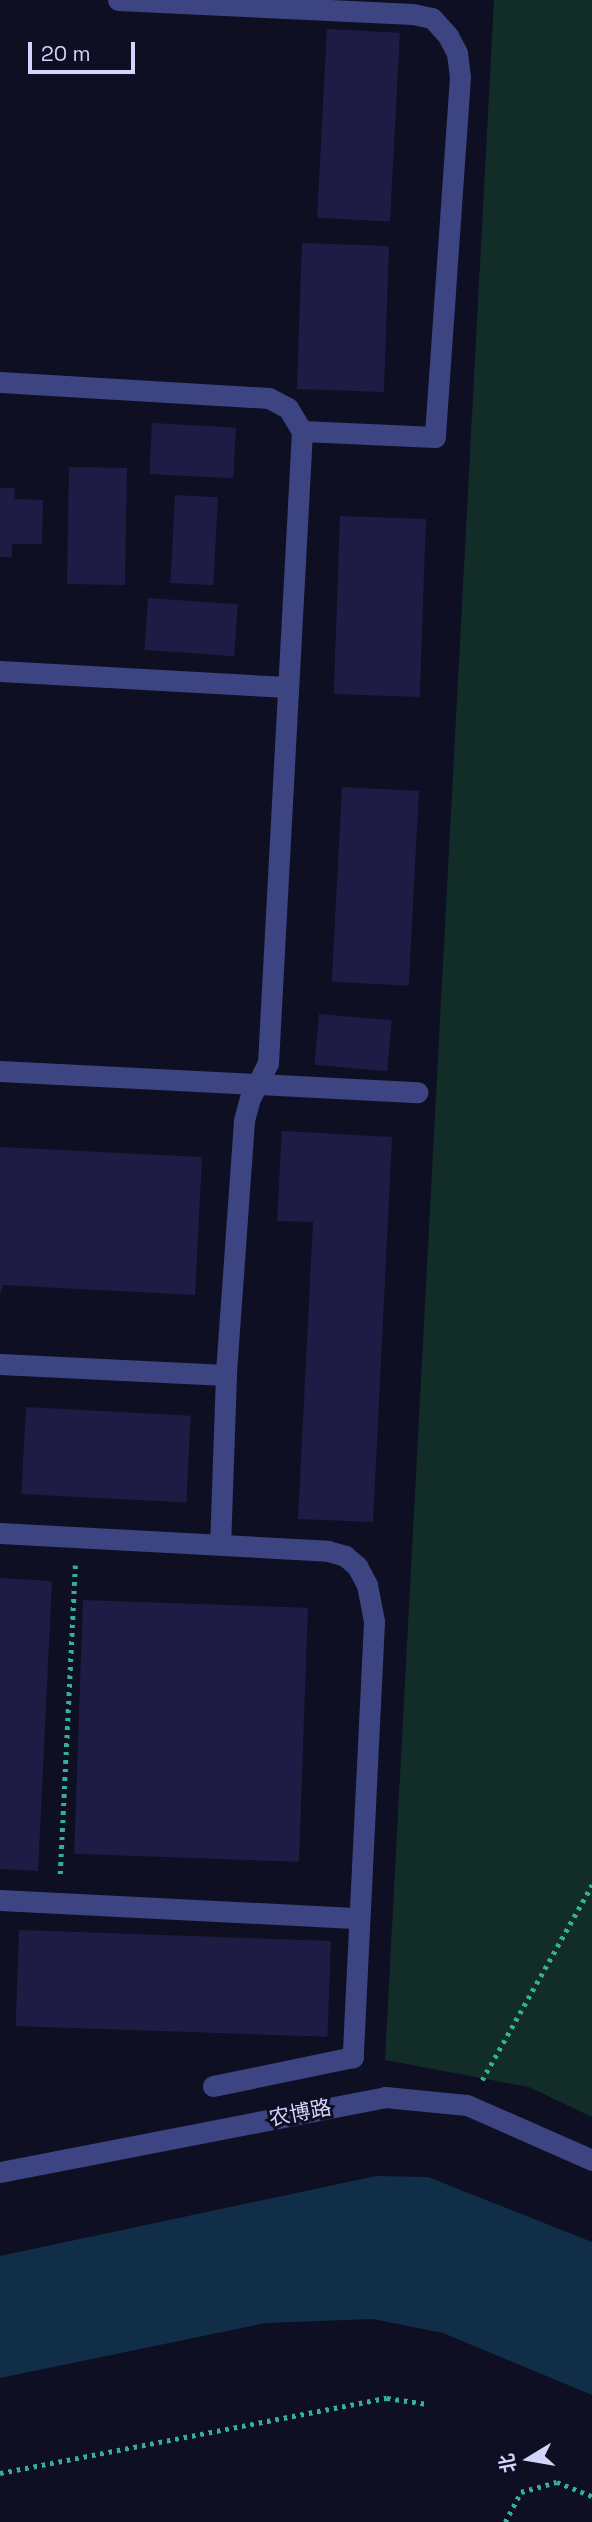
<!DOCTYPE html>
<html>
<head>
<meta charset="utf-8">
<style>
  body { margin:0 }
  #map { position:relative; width:592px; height:2522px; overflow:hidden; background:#0f0f24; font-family:"Space Grotesk","Noto Sans SC",sans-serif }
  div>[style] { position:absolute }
  .green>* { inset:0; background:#122d28 }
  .water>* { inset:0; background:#102e47 }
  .building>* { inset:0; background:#1e1c44; transform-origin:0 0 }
  .path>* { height:4.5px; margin-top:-2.25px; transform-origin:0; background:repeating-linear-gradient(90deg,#34b195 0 3.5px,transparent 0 8.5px) }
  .minor>* { height:21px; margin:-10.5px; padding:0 10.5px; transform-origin:10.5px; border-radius:10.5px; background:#3c4581 }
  span { translate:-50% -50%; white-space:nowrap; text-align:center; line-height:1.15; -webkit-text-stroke:6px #0f0f24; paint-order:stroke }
  .street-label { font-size:21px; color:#d4d5fd }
  .north { position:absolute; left:494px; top:2424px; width:70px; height:70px; -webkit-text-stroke:5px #0f0f24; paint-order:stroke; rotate:259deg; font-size:19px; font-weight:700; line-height:28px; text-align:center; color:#d4d5fd }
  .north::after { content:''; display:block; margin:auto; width:24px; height:32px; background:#d4d5fd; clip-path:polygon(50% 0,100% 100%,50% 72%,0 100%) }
  .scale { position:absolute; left:28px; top:42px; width:107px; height:32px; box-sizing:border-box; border:4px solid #d4d5fd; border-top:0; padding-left:9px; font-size:21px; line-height:24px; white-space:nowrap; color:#d4d5fd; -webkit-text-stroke:5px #0f0f24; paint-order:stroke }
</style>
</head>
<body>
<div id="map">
  <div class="green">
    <div style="clip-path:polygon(494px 0,592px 0,592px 2117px,529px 2087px,385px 2060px)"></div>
  </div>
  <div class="water">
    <div style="clip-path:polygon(376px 2176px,428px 2177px,592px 2242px,592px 2395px,443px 2333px,373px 2319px,266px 2323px,0 2378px,0 2256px)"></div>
  </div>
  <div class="building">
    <div style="left:327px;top:29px;width:73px;height:189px;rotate:3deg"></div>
    <div style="left:302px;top:243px;width:87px;height:146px;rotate:2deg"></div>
    <div style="left:152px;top:423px;width:84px;height:51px;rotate:3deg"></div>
    <div style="left:69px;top:467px;width:58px;height:117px;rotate:1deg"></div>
    <div style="clip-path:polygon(0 488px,15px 488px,14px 499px,43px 500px,42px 544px,12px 544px,12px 557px,0 557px)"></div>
    <div style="left:175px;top:495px;width:43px;height:88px;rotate:3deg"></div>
    <div style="left:340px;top:516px;width:86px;height:178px;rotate:2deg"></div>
    <div style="left:148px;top:598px;width:90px;height:52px;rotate:4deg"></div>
    <div style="left:342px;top:787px;width:77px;height:195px;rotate:3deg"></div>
    <div style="left:319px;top:1014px;width:73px;height:51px;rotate:5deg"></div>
    <div style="clip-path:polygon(282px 1131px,392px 1137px,373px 1522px,298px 1519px,313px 1222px,277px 1221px)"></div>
    <div style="clip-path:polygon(0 1147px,202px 1157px,195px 1295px,3px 1285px,0 1294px)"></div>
    <div style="left:26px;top:1407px;width:165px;height:87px;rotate:3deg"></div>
    <div style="clip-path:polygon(0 1578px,52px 1581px,38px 1871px,0 1869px)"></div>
    <div style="left:83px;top:1600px;width:225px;height:254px;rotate:2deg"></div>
    <div style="left:19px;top:1930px;width:312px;height:96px;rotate:2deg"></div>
  </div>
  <div class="path">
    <div style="left:60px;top:1874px;width:309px;rotate:-87.2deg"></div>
    <div style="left:482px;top:2080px;width:224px;rotate:-60.6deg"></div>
    <div style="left:0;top:2473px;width:394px;rotate:-11deg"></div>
    <div style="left:387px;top:2398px;width:41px;rotate:8.3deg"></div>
    <div style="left:505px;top:2522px;width:34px;rotate:-62deg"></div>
    <div style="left:521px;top:2492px;width:37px;rotate:-16deg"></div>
    <div style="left:557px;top:2482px;width:38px;rotate:22deg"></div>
  </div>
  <div class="minor">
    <div style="left:118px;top:0;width:295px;rotate:2.7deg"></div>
    <div style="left:413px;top:14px;width:19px;rotate:12deg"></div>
    <div style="left:432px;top:18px;width:24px;rotate:48deg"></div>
    <div style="left:448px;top:36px;width:19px;rotate:62deg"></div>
    <div style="left:457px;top:53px;width:24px;rotate:83deg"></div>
    <div style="left:460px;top:77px;width:361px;rotate:94deg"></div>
    <div style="left:435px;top:437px;width:133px;rotate:-177.4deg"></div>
    <div style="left:0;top:382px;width:269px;rotate:3.4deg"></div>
    <div style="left:269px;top:398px;width:21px;rotate:28deg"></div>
    <div style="left:288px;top:408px;width:27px;rotate:59deg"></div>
    <div style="left:302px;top:431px;width:633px;rotate:93.08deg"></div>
    <div style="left:268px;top:1063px;width:39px;rotate:117deg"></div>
    <div style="left:250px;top:1098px;width:24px;rotate:105deg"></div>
    <div style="left:244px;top:1121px;width:255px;rotate:94.1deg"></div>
    <div style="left:226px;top:1375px;width:169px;rotate:92deg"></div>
    <div style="left:0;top:671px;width:288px;rotate:3.2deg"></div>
    <div style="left:0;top:1071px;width:418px;rotate:2.9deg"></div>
    <div style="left:0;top:1364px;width:226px;rotate:2.8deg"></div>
    <div style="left:0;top:1533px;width:328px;rotate:3.1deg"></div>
    <div style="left:328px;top:1551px;width:18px;rotate:16deg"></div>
    <div style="left:345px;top:1556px;width:16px;rotate:40deg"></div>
    <div style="left:357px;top:1566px;width:21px;rotate:62deg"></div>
    <div style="left:367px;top:1585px;width:38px;rotate:79deg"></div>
    <div style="left:374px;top:1622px;width:436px;rotate:92.8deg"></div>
    <div style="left:353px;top:2057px;width:143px;rotate:168.3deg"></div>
    <div style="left:0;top:1900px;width:359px;rotate:2.9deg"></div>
    <div style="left:0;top:2172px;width:392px;rotate:-11deg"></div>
    <div style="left:385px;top:2097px;width:82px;rotate:5.6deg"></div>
    <div style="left:467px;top:2105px;width:137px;rotate:23.7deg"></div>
  </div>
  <div class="street-label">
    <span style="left:300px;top:2113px;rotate:-11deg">农博路</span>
  </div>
  <div class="north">北</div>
  <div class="scale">20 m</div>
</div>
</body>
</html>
